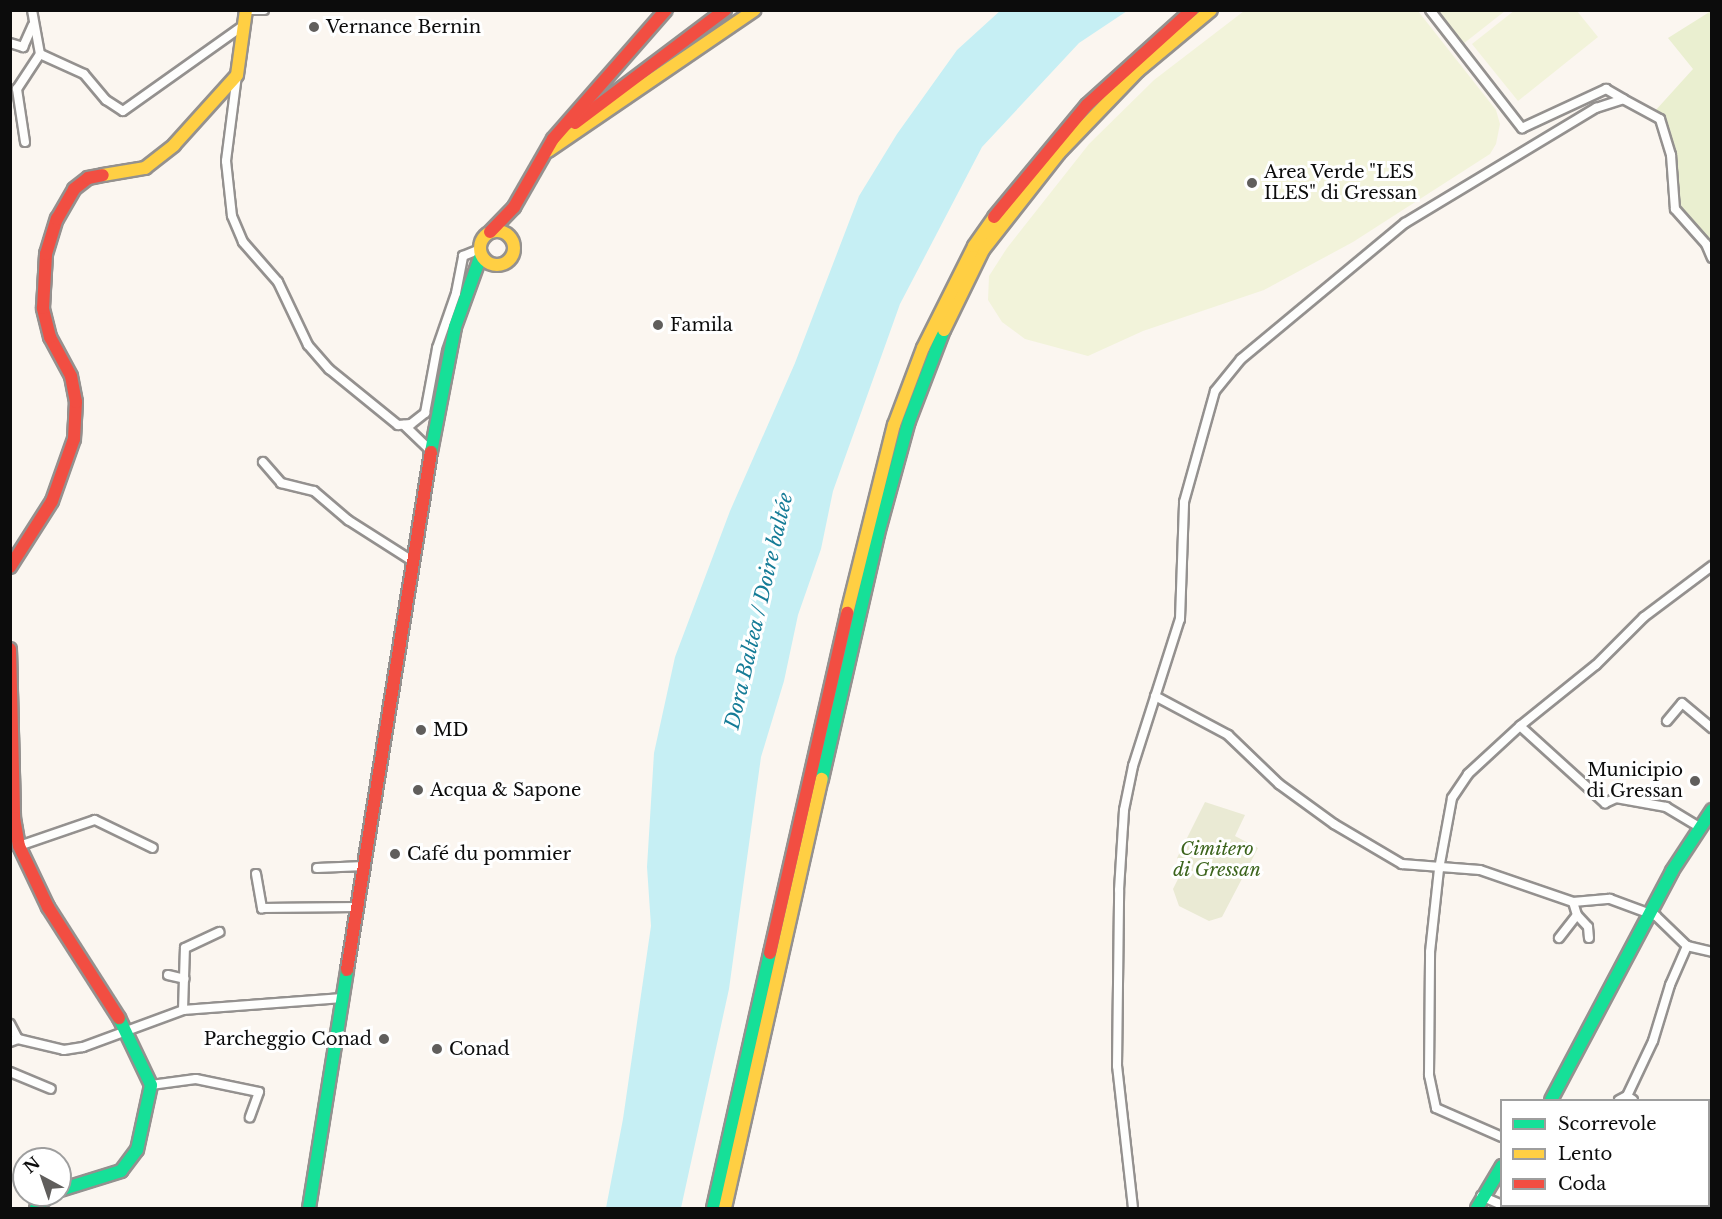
<!DOCTYPE html>
<html>
<head>
<meta charset="utf-8">
<style>
  body { margin:0 }
  #map { position:relative; width:1722px; height:1219px; overflow:hidden; background:#fbf6f0; font-family:"Libre Baskerville",serif }
  div>[style] { position:absolute }
  .green>* { inset:0; background:#eaefd0 }
  .cemetery>* { inset:0; background:#eaead4 }
  .pitch>* { inset:0; background:#f2f3da }
  .water>* { inset:0; background:#c6eff4 }
  .roads { filter:drop-shadow(2px 0 #94918f) drop-shadow(-2px 0 #94918f) drop-shadow(0 2px #94918f) drop-shadow(0 -2px #94918f) }
  .street>* { height:8px; margin:-4px; padding:0 4px; transform-origin:4px; border-radius:4px; background:#fefefd }
  .fast>* { height:12px; margin:-6px; padding:0 6px; transform-origin:6px; border-radius:6px; background:#16e098 }
  .slow>* { height:12px; margin:-6px; padding:0 6px; transform-origin:6px; border-radius:6px; background:#ffcf43 }
  .slow>.ring { margin:-6px; padding:0; box-sizing:content-box; background:none; border:12px solid #ffcf43; border-radius:50% }
  .jam>* { height:12px; margin:-6px; padding:0 6px; transform-origin:6px; border-radius:6px; background:#f24e42 }
  .dots>* { width:16px; height:16px; translate:-50% -50%; box-sizing:border-box; border:3px solid #fff; border-radius:50% }
  span { translate:-50% -50%; white-space:nowrap; text-align:center; line-height:1.15; -webkit-text-stroke:6px #fff; paint-order:stroke }
  .poi-label { font-size:18px; color:#0c0c0c }
  .left { translate:0 -50%; text-align:left }
  .right { translate:-100% -50%; text-align:right }
  .park-label { font-size:18px; color:#3c641d; font-style:italic }
  .water-label { font-size:20px; color:#157c97; font-style:italic }
  .frame { position:absolute; inset:0; border:12px solid #0c0c0c; pointer-events:none }
  .legend { position:absolute; left:1500px; top:1099px; width:210px; height:108px; box-sizing:border-box; background:#fff; border:2px solid #9e9e9e; margin:0; padding:8px 10px; list-style:none; font-size:18px; color:#0c0c0c }
  .legend li { display:flex; align-items:center; gap:12px; height:30px }
  .legend b { width:30px; border:2px solid #9e9e9e }
  .north { position:absolute; left:12px; top:1147px; width:60px; height:60px; box-sizing:border-box; background:#fff; border:2px solid #9e9e9e; border-radius:50%; rotate:320deg; font-size:16px; font-weight:700; line-height:24px; text-align:center; color:#0c0c0c }
  .north::after { content:''; display:block; margin:auto; width:21px; height:27px; background:#605e5c; clip-path:polygon(50% 0,100% 100%,50% 72%,0 100%) }
</style>
</head>
<body>
<div id="map">
  <div class="green">
    <div style="clip-path:polygon(1711px 11px,1712px 242px,1709px 243px,1680px 209px,1670px 129px,1655px 111px,1693px 69px,1668px 38px)"></div>
  </div>
  <div class="cemetery">
    <div style="clip-path:polygon(1205px 802px,1245px 815px,1235px 836px,1258px 848px,1222px 917px,1209px 921px,1179px 906px,1173px 889px,1186px 863px,1177px 858px)"></div>
  </div>
  <div class="pitch">
    <div style="clip-path:polygon(1515px 10px,1577px 11px,1598px 37px,1518px 101px,1472px 44px)"></div>
    <div style="clip-path:polygon(1244px 11px,1418px 11px,1496px 110px,1500px 124px,1496px 144px,1490px 154px,1353px 242px,1264px 290px,1143px 331px,1088px 356px,1025px 339px,1002px 322px,988px 300px,989px 276px,1007px 248px,1089px 144px,1154px 80px)"></div>
    <div style="clip-path:polygon(1436px 11px,1505px 11px,1463px 44px)"></div>
  </div>
  <div class="water">
    <div style="clip-path:polygon(1001px 10px,1127px 11px,1079px 43px,982px 147px,900px 304px,833px 491px,821px 549px,798px 615px,784px 681px,761px 757px,729px 989px,681px 1208px,606px 1208px,623px 1119px,651px 926px,647px 867px,654px 753px,675px 657px,730px 511px,795px 363px,859px 196px,897px 134px,957px 50px)"></div>
  </div>
  <div class="roads">
    <div class="street">
      <div style="left:32px;top:10px;width:45px;rotate:79.7deg"></div>
      <div style="left:40px;top:54px;width:48px;rotate:24.4deg"></div>
      <div style="left:84px;top:74px;width:34px;rotate:50deg"></div>
      <div style="left:106px;top:100px;width:20px;rotate:33deg"></div>
      <div style="left:123px;top:111px;width:145px;rotate:-35.4deg"></div>
      <div style="left:246px;top:10px;width:18px"></div>
      <div style="left:1430px;top:10px;width:150px;rotate:52.1deg"></div>
      <div style="left:1522px;top:128px;width:93px;rotate:-24.9deg"></div>
      <div style="left:1606px;top:89px;width:20px;rotate:30deg"></div>
      <div style="left:10px;top:43px;width:14px;rotate:17deg"></div>
      <div style="left:23px;top:47px;width:24px;rotate:-66deg"></div>
      <div style="left:237px;top:75px;width:87px;rotate:97.3deg"></div>
      <div style="left:226px;top:161px;width:55px;rotate:83.8deg"></div>
      <div style="left:232px;top:216px;width:28px;rotate:67deg"></div>
      <div style="left:243px;top:242px;width:53px;rotate:48.8deg"></div>
      <div style="left:278px;top:282px;width:70px;rotate:64.5deg"></div>
      <div style="left:308px;top:345px;width:32px;rotate:49deg"></div>
      <div style="left:329px;top:369px;width:89px;rotate:39.1deg"></div>
      <div style="left:398px;top:425px;width:13px;rotate:-4deg"></div>
      <div style="left:411px;top:424px;width:18px;rotate:-38deg"></div>
      <div style="left:425px;top:413px;width:66px;rotate:-79.5deg"></div>
      <div style="left:437px;top:348px;width:58px;rotate:-70.9deg"></div>
      <div style="left:456px;top:293px;width:38px;rotate:-79deg"></div>
      <div style="left:463px;top:256px;width:18px;rotate:-22deg"></div>
      <div style="left:25px;top:142px;width:54px;rotate:-98.6deg"></div>
      <div style="left:17px;top:89px;width:42px;rotate:-56.7deg"></div>
      <div style="left:404px;top:425px;width:37px;rotate:44deg"></div>
      <div style="left:263px;top:462px;width:28px;rotate:49deg"></div>
      <div style="left:281px;top:483px;width:34px;rotate:14deg"></div>
      <div style="left:314px;top:491px;width:45px;rotate:40.5deg"></div>
      <div style="left:348px;top:520px;width:78px;rotate:32.5deg"></div>
      <div style="left:1155px;top:696px;width:83px;rotate:28.1deg"></div>
      <div style="left:1228px;top:735px;width:71px;rotate:43.9deg"></div>
      <div style="left:1279px;top:784px;width:68px;rotate:36deg"></div>
      <div style="left:1334px;top:824px;width:79px;rotate:30.5deg"></div>
      <div style="left:1402px;top:864px;width:78px;rotate:4.4deg"></div>
      <div style="left:1480px;top:870px;width:98px;rotate:19deg"></div>
      <div style="left:1573px;top:902px;width:37px;rotate:-5deg"></div>
      <div style="left:1610px;top:899px;width:49px;rotate:20.3deg"></div>
      <div style="left:1656px;top:916px;width:43px;rotate:44.1deg"></div>
      <div style="left:1687px;top:946px;width:26px;rotate:13deg"></div>
      <div style="left:1667px;top:721px;width:23px;rotate:-50deg"></div>
      <div style="left:1682px;top:703px;width:39px;rotate:40deg"></div>
      <div style="left:1520px;top:726px;width:115px;rotate:42.2deg"></div>
      <div style="left:1605px;top:803px;width:12px;rotate:-24deg"></div>
      <div style="left:1616px;top:798px;width:51px;rotate:10.2deg"></div>
      <div style="left:1666px;top:807px;width:39px;rotate:31deg"></div>
      <div style="left:19px;top:846px;width:80px;rotate:-18.9deg"></div>
      <div style="left:95px;top:820px;width:64px;rotate:25.8deg"></div>
      <div style="left:317px;top:868px;width:47px;rotate:-2.4deg"></div>
      <div style="left:256px;top:874px;width:35px;rotate:80deg"></div>
      <div style="left:262px;top:908px;width:95px;rotate:-0.6deg"></div>
      <div style="left:1573px;top:902px;width:14px;rotate:73deg"></div>
      <div style="left:1577px;top:915px;width:16px;rotate:47deg"></div>
      <div style="left:1588px;top:927px;width:11px;rotate:85deg"></div>
      <div style="left:1559px;top:938px;width:29px;rotate:-52deg"></div>
      <div style="left:168px;top:975px;width:17px;rotate:13deg"></div>
      <div style="left:183px;top:1010px;width:62px;rotate:-88.2deg"></div>
      <div style="left:185px;top:948px;width:38px;rotate:-25deg"></div>
      <div style="left:10px;top:1024px;width:17px;rotate:62deg"></div>
      <div style="left:10px;top:1042px;width:9px;rotate:-21deg"></div>
      <div style="left:18px;top:1039px;width:47px;rotate:13.4deg"></div>
      <div style="left:64px;top:1050px;width:19px;rotate:-9deg"></div>
      <div style="left:83px;top:1047px;width:107px;rotate:-20.3deg"></div>
      <div style="left:183px;top:1010px;width:160px;rotate:-4.3deg"></div>
      <div style="left:10px;top:1072px;width:44px;rotate:22.5deg"></div>
      <div style="left:151px;top:1085px;width:45px;rotate:-7.6deg"></div>
      <div style="left:196px;top:1079px;width:64px;rotate:11.7deg"></div>
      <div style="left:259px;top:1092px;width:27px;rotate:110deg"></div>
      <div style="left:1627px;top:1096px;width:61px;rotate:-64.7deg"></div>
      <div style="left:1653px;top:1041px;width:59px;rotate:-73.1deg"></div>
      <div style="left:1670px;top:985px;width:43px;rotate:-66.4deg"></div>
      <div style="left:1619px;top:1100px;width:9px;rotate:-27deg"></div>
      <div style="left:1627px;top:1096px;width:7px;rotate:34deg"></div>
      <div style="left:1502px;top:1137px;width:72px;rotate:-156.3deg"></div>
      <div style="left:1436px;top:1108px;width:34px;rotate:-102deg"></div>
      <div style="left:1429px;top:1075px;width:123px;rotate:-89.5deg"></div>
      <div style="left:1430px;top:952px;width:83px;rotate:-83.8deg"></div>
      <div style="left:1439px;top:869px;width:72px;rotate:-79.6deg"></div>
      <div style="left:1452px;top:798px;width:29px;rotate:-56deg"></div>
      <div style="left:1468px;top:774px;width:71px;rotate:-42.7deg"></div>
      <div style="left:1520px;top:726px;width:97px;rotate:-38.8deg"></div>
      <div style="left:1596px;top:665px;width:68px;rotate:-45deg"></div>
      <div style="left:1644px;top:617px;width:85px;rotate:-36.9deg"></div>
      <div style="left:1708px;top:1189px;width:4px"></div>
      <div style="left:1481px;top:1196px;width:23px;rotate:23deg"></div>
      <div style="left:1691px;top:1206px;width:2px;rotate:63deg"></div>
      <div style="left:1133px;top:1208px;width:143px;rotate:-96.4deg"></div>
      <div style="left:1117px;top:1066px;width:176px;rotate:-89.3deg"></div>
      <div style="left:1119px;top:890px;width:80px;rotate:-86.4deg"></div>
      <div style="left:1124px;top:810px;width:45px;rotate:-78.4deg"></div>
      <div style="left:1133px;top:766px;width:154px;rotate:-72.3deg"></div>
      <div style="left:1180px;top:619px;width:117px;rotate:-88deg"></div>
      <div style="left:1184px;top:502px;width:115px;rotate:-74.4deg"></div>
      <div style="left:1215px;top:391px;width:41px;rotate:-50.9deg"></div>
      <div style="left:1241px;top:359px;width:213px;rotate:-39.7deg"></div>
      <div style="left:1405px;top:223px;width:223px;rotate:-31.1deg"></div>
      <div style="left:1596px;top:108px;width:28px;rotate:-18deg"></div>
      <div style="left:1623px;top:99px;width:42px;rotate:28.4deg"></div>
      <div style="left:1660px;top:119px;width:38px;rotate:73deg"></div>
      <div style="left:1671px;top:155px;width:54px;rotate:85.8deg"></div>
      <div style="left:1675px;top:209px;width:47px;rotate:48.5deg"></div>
      <div style="left:1706px;top:244px;width:15px;rotate:67deg"></div>
    </div>
    <div class="fast">
      <div style="left:431px;top:452px;width:127px;rotate:-79.1deg"></div>
      <div style="left:455px;top:327px;width:77px;rotate:-70.1deg"></div>
      <div style="left:822px;top:779px;width:251px;rotate:-77.1deg"></div>
      <div style="left:878px;top:534px;width:117px;rotate:-74.7deg"></div>
      <div style="left:909px;top:421px;width:97px;rotate:-69deg"></div>
      <div style="left:1551px;top:1100px;width:259px;rotate:-62.1deg"></div>
      <div style="left:1672px;top:871px;width:73px;rotate:-56.7deg"></div>
      <div style="left:60px;top:1190px;width:64px;rotate:-17.3deg"></div>
      <div style="left:121px;top:1171px;width:26px;rotate:-53deg"></div>
      <div style="left:137px;top:1150px;width:66px;rotate:-77.8deg"></div>
      <div style="left:151px;top:1085px;width:74px;rotate:-115.5deg"></div>
      <div style="left:36px;top:1208px;width:18px;rotate:-45deg"></div>
      <div style="left:309px;top:1208px;width:241px;rotate:-80.9deg"></div>
      <div style="left:713px;top:1208px;width:261px;rotate:-77.4deg"></div>
      <div style="left:1477px;top:1208px;width:49px;rotate:-59.2deg"></div>
    </div>
    <div class="slow">
      <div style="left:548px;top:151px;width:250px;rotate:-34.3deg"></div>
      <div style="left:103px;top:175px;width:43px;rotate:-9.5deg"></div>
      <div style="left:145px;top:168px;width:37px;rotate:-38deg"></div>
      <div style="left:174px;top:145px;width:94px;rotate:-48deg"></div>
      <div style="left:237px;top:75px;width:66px;rotate:-82.1deg"></div>
      <div class="ring" style="left:480px;top:231px;width:22px;height:22px"></div>
      <div style="left:944px;top:330px;width:89px;rotate:-64deg"></div>
      <div style="left:983px;top:250px;width:123px;rotate:-51.9deg"></div>
      <div style="left:1059px;top:153px;width:114px;rotate:-46.1deg"></div>
      <div style="left:1138px;top:71px;width:95px;rotate:-39.9deg"></div>
      <div style="left:847px;top:613px;width:194px;rotate:-76deg"></div>
      <div style="left:894px;top:425px;width:82px;rotate:-69.4deg"></div>
      <div style="left:923px;top:348px;width:114px;rotate:-63.4deg"></div>
      <div style="left:974px;top:246px;width:35px;rotate:-55deg"></div>
      <div style="left:725px;top:1208px;width:440px;rotate:-77.3deg"></div>
    </div>
    <div class="jam">
      <div style="left:575px;top:123px;width:188px;rotate:-37deg"></div>
      <div style="left:994px;top:217px;width:146px;rotate:-50.3deg"></div>
      <div style="left:1087px;top:105px;width:142px;rotate:-42.1deg"></div>
      <div style="left:490px;top:232px;width:35px;rotate:-46deg"></div>
      <div style="left:514px;top:207px;width:78px;rotate:-60.2deg"></div>
      <div style="left:553px;top:139px;width:171px;rotate:-48.8deg"></div>
      <div style="left:10px;top:567px;width:78px;rotate:-57.5deg"></div>
      <div style="left:52px;top:501px;width:66px;rotate:-70.5deg"></div>
      <div style="left:74px;top:439px;width:37px;rotate:-87deg"></div>
      <div style="left:76px;top:402px;width:26px;rotate:-101deg"></div>
      <div style="left:71px;top:376px;width:44px;rotate:-118.3deg"></div>
      <div style="left:50px;top:337px;width:30px;rotate:-104deg"></div>
      <div style="left:43px;top:308px;width:54px;rotate:-86.8deg"></div>
      <div style="left:46px;top:254px;width:37px;rotate:-73deg"></div>
      <div style="left:57px;top:219px;width:34px;rotate:-60deg"></div>
      <div style="left:74px;top:189px;width:18px;rotate:-38deg"></div>
      <div style="left:88px;top:178px;width:15px;rotate:-11deg"></div>
      <div style="left:10px;top:649px;width:169px;rotate:88.6deg"></div>
      <div style="left:14px;top:818px;width:28px;rotate:80deg"></div>
      <div style="left:19px;top:846px;width:68px;rotate:64.6deg"></div>
      <div style="left:48px;top:907px;width:132px;rotate:57.4deg"></div>
      <div style="left:770px;top:953px;width:349px;rotate:-77.2deg"></div>
      <div style="left:347px;top:970px;width:525px;rotate:-80.79deg"></div>
    </div>
  </div>
  <div class="dots">
    <div style="left:314px;top:27px;background:#605e5c"></div>
    <div style="left:1252px;top:183px;background:#605e5c"></div>
    <div style="left:658px;top:325px;background:#605e5c"></div>
    <div style="left:421px;top:730px;background:#605e5c"></div>
    <div style="left:1695px;top:781px;background:#605e5c"></div>
    <div style="left:418px;top:790px;background:#605e5c"></div>
    <div style="left:395px;top:854px;background:#605e5c"></div>
    <div style="left:384px;top:1039px;background:#605e5c"></div>
    <div style="left:437px;top:1049px;background:#605e5c"></div>
  </div>
  <div class="poi-label">
    <span class="left" style="left:326px;top:27px">Vernance Bernin</span>
    <span class="left" style="left:1264px;top:183px">Area Verde "LES<br>ILES" di Gressan</span>
    <span class="left" style="left:670px;top:325px">Famila</span>
    <span class="left" style="left:433px;top:730px">MD</span>
    <span class="right" style="left:1683px;top:781px">Municipio<br>di Gressan</span>
    <span class="left" style="left:430px;top:790px">Acqua &amp; Sapone</span>
    <span class="left" style="left:407px;top:854px">Café du pommier</span>
    <span class="right" style="left:372px;top:1039px">Parcheggio Conad</span>
    <span class="left" style="left:449px;top:1049px">Conad</span>
  </div>
  <div class="park-label">
    <span style="left:1217px;top:860px">Cimitero<br>di Gressan</span>
  </div>
  <div class="water-label">
    <span style="left:759px;top:611px;rotate:-77deg">Dora Baltea / Doire baltée</span>
  </div>
  <div class="frame"></div>
  <ul class="legend">
  <li><b style="height:8px;background:#16e098"></b>Scorrevole</li>
  <li><b style="height:8px;background:#ffcf43"></b>Lento</li>
  <li><b style="height:8px;background:#f24e42"></b>Coda</li>
  </ul>
  <div class="north">N</div>
</div>
</body>
</html>
